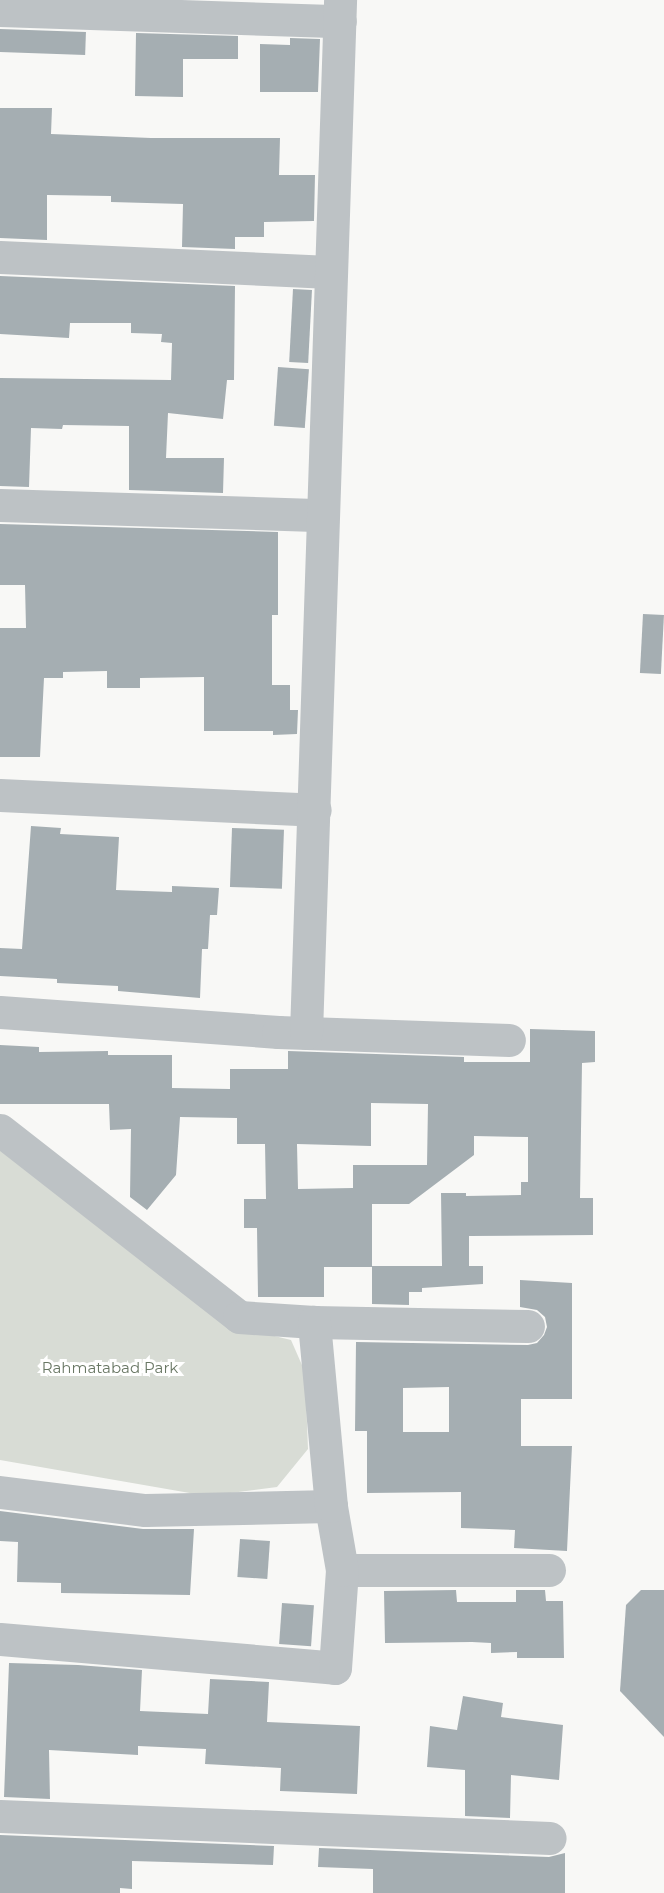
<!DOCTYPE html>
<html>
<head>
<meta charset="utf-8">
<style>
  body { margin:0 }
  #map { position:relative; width:664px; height:1893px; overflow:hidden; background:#f8f8f6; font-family:Montserrat,sans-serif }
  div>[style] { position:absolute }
  .green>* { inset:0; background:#d8dcd5 }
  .building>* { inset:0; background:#a5aeb2; transform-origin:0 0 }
  .minor>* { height:33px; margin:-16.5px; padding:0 16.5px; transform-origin:16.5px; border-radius:16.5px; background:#bdc2c5 }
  span { translate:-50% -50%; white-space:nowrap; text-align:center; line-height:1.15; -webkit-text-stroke:6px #fff; paint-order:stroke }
  .park-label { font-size:15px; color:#697764 }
</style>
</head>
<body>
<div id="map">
  <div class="green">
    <div style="clip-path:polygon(0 1149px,234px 1326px,291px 1340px,305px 1372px,308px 1449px,277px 1487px,207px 1496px,0 1460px)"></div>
  </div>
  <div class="building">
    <div style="left:0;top:29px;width:86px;height:23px;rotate:2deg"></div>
    <div style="clip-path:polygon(136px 33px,238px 36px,238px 59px,183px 59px,183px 97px,135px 96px)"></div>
    <div style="clip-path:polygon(290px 38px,320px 39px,318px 92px,260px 92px,260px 44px,290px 45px)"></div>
    <div style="clip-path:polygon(0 108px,52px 108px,51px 134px,151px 138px,280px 138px,279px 175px,315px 175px,314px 221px,264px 222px,264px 237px,235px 237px,235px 249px,182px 247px,183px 204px,111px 202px,111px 196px,47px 195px,47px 240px,0 238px)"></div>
    <div style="clip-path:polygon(0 276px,235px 286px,234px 380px,227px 380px,223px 419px,168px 413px,166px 458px,224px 458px,223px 493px,129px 490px,129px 426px,63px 425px,62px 429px,31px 428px,29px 487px,0 486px,0 378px,171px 380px,172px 343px,161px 342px,162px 334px,131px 333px,131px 323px,70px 323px,69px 338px,0 334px)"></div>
    <div style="left:293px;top:289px;width:19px;height:73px;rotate:3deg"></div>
    <div style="left:278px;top:367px;width:31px;height:59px;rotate:4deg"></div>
    <div style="clip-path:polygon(0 524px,278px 532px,278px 615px,272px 615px,272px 685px,290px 685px,290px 710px,298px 710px,297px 734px,273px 735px,273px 731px,204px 731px,204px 677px,140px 678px,140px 688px,107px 688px,107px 671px,63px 672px,63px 678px,44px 678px,40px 757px,0 757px,0 628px,26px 628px,25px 585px,0 585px)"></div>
    <div style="left:643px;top:614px;width:21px;height:59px;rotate:3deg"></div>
    <div style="clip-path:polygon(31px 826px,61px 828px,60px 834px,119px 837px,116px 890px,172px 892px,172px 886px,219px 888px,217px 915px,210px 915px,208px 949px,202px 949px,200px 998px,118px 991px,118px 986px,57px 983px,57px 979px,0 976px,0 948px,22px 949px)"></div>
    <div style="left:232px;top:828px;width:52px;height:59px;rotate:2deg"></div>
    <div style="clip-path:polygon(evenodd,530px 1029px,595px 1031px,595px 1062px,582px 1063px,580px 1198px,593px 1198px,593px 1235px,469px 1236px,469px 1266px,483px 1266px,483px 1284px,422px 1288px,422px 1292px,409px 1292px,409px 1305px,372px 1304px,372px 1266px,442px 1266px,441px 1193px,466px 1193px,466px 1196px,521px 1195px,521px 1182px,528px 1182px,528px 1137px,474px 1136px,474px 1155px,409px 1204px,372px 1204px,372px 1267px,324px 1267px,324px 1297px,258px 1297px,257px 1228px,244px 1228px,244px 1199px,266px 1199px,265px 1144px,237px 1144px,237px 1118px,180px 1117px,176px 1175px,147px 1210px,130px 1197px,131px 1129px,110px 1130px,109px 1104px,0 1104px,0 1045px,39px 1047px,39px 1052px,108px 1051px,108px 1055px,172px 1055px,172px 1088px,230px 1089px,230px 1069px,288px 1069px,288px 1051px,464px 1057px,464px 1062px,530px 1062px,530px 1029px,371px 1103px,428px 1104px,427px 1165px,353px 1165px,353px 1188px,298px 1189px,297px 1144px,371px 1146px,371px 1103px)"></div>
    <div style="clip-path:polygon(evenodd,520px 1280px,572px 1283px,572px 1399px,521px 1399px,521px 1446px,572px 1446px,567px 1551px,514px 1548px,515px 1530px,461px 1528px,461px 1492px,367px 1493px,367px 1431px,355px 1431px,356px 1342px,528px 1345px,537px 1343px,544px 1335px,547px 1327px,545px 1317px,537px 1310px,520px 1307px,520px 1280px,449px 1387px,449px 1432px,403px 1432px,403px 1388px,449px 1387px)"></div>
    <div style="clip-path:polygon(0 1511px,143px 1529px,194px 1529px,190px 1595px,61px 1593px,61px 1583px,17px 1582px,18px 1542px,0 1541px)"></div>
    <div style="left:240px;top:1539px;width:30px;height:38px;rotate:4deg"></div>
    <div style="clip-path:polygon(456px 1590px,457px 1602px,516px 1602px,516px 1590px,545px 1590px,546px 1601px,563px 1601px,564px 1658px,517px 1658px,517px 1652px,491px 1653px,491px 1643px,472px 1642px,385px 1643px,384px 1591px)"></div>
    <div style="clip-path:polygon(641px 1590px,664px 1590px,664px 1737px,620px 1691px,626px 1605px)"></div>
    <div style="left:282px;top:1603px;width:32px;height:41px;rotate:4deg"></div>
    <div style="clip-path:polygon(9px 1663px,78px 1665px,142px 1670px,140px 1711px,208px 1714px,210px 1679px,269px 1682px,267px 1722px,360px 1726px,357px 1794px,280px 1791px,281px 1768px,205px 1764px,206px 1749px,138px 1746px,138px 1755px,49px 1750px,50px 1799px,4px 1797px)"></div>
    <div style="clip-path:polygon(463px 1696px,503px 1703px,501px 1717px,563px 1725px,559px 1780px,511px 1775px,510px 1818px,465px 1816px,465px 1770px,427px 1767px,430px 1726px,457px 1730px)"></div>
    <div style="clip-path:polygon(0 1835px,274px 1846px,273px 1865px,132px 1861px,132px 1889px,120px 1888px,120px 1893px,0 1893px)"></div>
    <div style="clip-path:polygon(319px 1848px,549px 1857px,565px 1853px,565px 1893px,373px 1893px,373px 1869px,318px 1867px)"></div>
  </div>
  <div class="minor">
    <div style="left:0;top:10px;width:340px;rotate:1.9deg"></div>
    <div style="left:0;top:257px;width:330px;rotate:2.6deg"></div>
    <div style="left:0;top:505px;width:323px;rotate:1.8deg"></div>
    <div style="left:0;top:795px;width:315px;rotate:2.7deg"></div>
    <div style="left:0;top:1012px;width:279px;rotate:4.1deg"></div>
    <div style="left:278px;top:1032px;width:231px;rotate:2deg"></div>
    <div style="left:306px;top:1033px;width:1034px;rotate:-88.11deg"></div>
    <div style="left:0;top:1130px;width:303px;rotate:38deg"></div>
    <div style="left:239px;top:1317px;width:75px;rotate:3.8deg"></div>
    <div style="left:314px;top:1322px;width:214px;rotate:1.1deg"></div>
    <div style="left:0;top:1492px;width:146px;rotate:7.1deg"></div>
    <div style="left:145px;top:1510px;width:186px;rotate:-1.2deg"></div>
    <div style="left:342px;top:1570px;width:207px"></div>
    <div style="left:0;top:1639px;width:336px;rotate:4.9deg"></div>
    <div style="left:335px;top:1668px;width:98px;rotate:-85.9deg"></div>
    <div style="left:342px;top:1570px;width:65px;rotate:-99.8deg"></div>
    <div style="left:331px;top:1506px;width:185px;rotate:-95.3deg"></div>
    <div style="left:0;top:1816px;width:550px;rotate:2.29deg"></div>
  </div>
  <div class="park-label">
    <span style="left:110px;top:1368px">Rahmatabad Park</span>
  </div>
</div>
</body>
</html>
